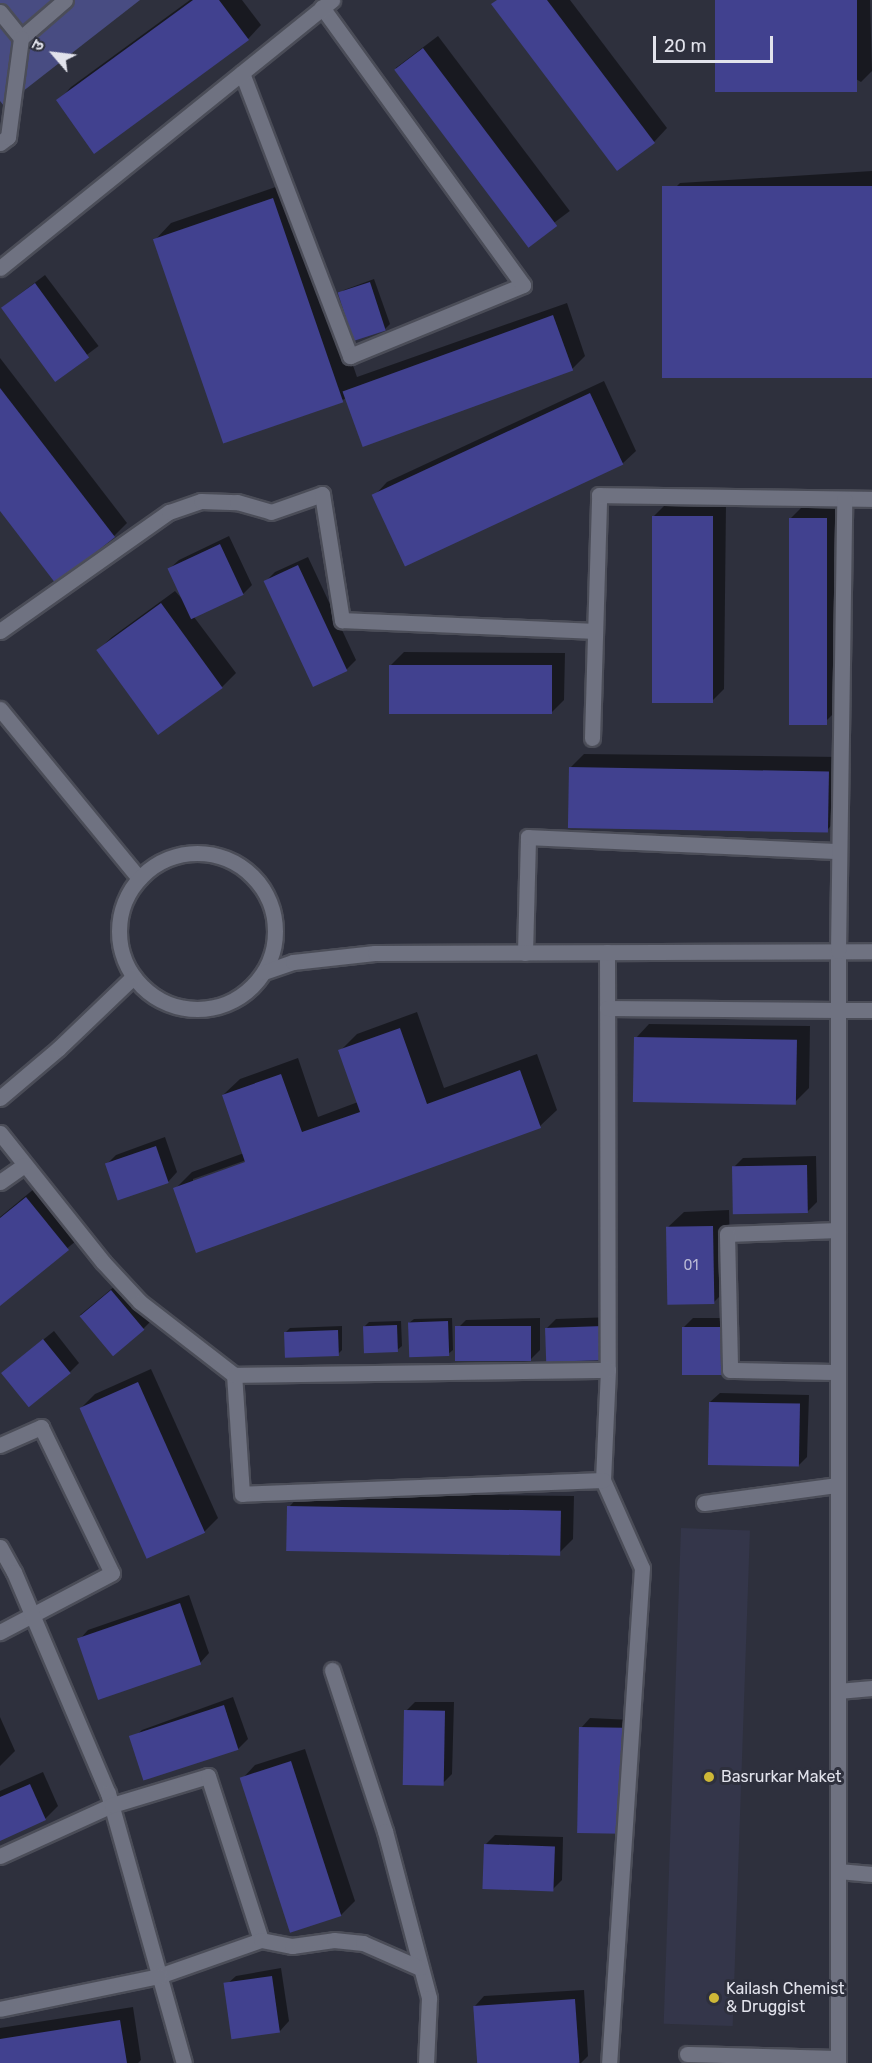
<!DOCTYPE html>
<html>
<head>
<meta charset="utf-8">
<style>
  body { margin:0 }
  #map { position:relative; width:872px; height:2063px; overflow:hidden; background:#2e303d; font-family:Rubik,"Noto Sans Devanagari",sans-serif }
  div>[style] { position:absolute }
  .built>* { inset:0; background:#34364a; transform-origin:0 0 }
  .green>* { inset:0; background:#484c82 }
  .shadow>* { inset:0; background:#0007; transform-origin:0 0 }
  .building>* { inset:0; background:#41418f; transform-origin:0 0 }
  .roads { filter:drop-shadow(2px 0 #4b4d58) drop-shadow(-2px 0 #4b4d58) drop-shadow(0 2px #4b4d58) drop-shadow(0 -2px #4b4d58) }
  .service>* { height:15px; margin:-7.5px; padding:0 7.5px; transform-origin:7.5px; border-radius:7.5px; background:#6f7281 }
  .minor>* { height:15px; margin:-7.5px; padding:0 7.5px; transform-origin:7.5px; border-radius:7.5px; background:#6f7281 }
  .minor>.ring { margin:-7.5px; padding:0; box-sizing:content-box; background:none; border:15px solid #6f7281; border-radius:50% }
  .dots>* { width:16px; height:16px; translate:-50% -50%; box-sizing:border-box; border:3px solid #2e303d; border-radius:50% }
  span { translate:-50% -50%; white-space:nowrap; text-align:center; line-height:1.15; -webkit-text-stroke:6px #2e303d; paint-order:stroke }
  .number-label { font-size:14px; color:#babad5 }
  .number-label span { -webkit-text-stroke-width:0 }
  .poi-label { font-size:16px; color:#e2e3ec }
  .left { translate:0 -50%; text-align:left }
  .north { position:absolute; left:24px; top:24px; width:60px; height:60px; -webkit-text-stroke:4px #2e303d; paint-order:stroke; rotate:298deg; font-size:16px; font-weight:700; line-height:24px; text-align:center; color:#e2e3ec }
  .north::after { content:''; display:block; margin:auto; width:21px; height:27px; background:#e2e3ec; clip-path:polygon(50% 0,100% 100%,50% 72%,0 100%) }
  .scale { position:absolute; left:653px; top:36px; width:120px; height:27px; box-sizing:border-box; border:3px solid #e2e3ec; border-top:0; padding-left:8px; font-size:18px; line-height:21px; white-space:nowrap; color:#e2e3ec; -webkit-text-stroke:4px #2e303d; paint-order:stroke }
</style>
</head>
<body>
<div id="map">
  <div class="built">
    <div style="left:681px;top:1528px;width:69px;height:496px;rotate:2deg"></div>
  </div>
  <div class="green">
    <div style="clip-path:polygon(0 0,140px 0,4px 106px,0 101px)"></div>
  </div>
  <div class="shadow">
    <div style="clip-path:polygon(190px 0,242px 0,261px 25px,248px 39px,58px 101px,71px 87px)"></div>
    <div style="clip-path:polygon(497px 0,570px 0,667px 128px,654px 142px)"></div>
    <div style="clip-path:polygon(717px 0,870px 0,872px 71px,861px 82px)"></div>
    <div style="left:438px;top:36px;width:219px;height:53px;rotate:53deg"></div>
    <div style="clip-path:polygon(872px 171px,872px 376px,663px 200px,680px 183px)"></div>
    <div style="clip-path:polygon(290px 182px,357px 377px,567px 303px,585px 356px,572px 369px,347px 397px,343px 400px,155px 240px,171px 223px)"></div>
    <div style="left:45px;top:275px;width:89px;height:53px;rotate:53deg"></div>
    <div style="clip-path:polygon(374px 279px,390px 324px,385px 329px,340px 294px,344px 290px)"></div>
    <div style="clip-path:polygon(0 358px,127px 523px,114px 536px,0 509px)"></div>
    <div style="clip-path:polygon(604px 381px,636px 451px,622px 464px,374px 496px,387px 482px)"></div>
    <div style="clip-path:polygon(667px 503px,726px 504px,724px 689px,710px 703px,654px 516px)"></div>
    <div style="clip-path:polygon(804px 505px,840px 505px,837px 710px,823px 724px,791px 518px)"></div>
    <div style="clip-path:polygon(229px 536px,252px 585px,243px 594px,194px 617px,236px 673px,222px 687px,159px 734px,98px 650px,112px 637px,175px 591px,183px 600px,169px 569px,179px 560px)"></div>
    <div style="clip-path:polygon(308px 557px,356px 660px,346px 670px,266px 581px,275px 572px)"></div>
    <div style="clip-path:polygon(404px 652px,565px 653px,564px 700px,550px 714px,391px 665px)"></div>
    <div style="clip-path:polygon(584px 754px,842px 757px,841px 815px,828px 829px,570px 768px)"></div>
    <div style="clip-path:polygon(evenodd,417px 1012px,444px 1088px,537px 1054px,557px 1110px,540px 1126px,175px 1189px,192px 1172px,244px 1153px,223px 1095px,240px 1079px,298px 1058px,318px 1117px,358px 1102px,340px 1051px,357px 1034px,417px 1012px,252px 1158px,253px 1161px,193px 1183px,193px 1179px,252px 1158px)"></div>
    <div style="clip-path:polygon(649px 1024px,810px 1026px,809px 1088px,795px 1102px,636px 1038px)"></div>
    <div style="clip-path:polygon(165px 1137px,177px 1172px,168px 1182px,107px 1164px,116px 1155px)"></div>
    <div style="clip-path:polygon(816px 1156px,817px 1202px,808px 1211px,733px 1168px,743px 1158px)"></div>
    <div style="clip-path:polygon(40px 1184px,82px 1236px,0 1304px,0 1217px)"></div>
    <div style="clip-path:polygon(729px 1210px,731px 1285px,714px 1302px,667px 1228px,684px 1212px)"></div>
    <div style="clip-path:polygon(121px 1281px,152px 1320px,143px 1329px,80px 1315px)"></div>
    <div style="clip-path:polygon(612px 1317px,613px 1349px,547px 1328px,556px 1319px)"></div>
    <div style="clip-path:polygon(452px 1318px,453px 1350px,448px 1354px,409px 1323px,414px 1319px)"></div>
    <div style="clip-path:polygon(540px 1318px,540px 1350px,531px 1359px,457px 1329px,466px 1320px)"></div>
    <div style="clip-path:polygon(693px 1318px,735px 1318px,734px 1364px,684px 1327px)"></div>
    <div style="clip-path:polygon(401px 1321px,402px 1346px,397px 1350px,364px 1327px,369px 1322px)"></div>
    <div style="clip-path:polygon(342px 1326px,342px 1350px,338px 1354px,286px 1332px,290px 1328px)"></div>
    <div style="clip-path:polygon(54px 1331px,79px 1363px,70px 1372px,13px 1364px)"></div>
    <div style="clip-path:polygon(151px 1369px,218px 1518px,204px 1532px,81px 1408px,95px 1394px)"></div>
    <div style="clip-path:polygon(720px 1393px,809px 1395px,807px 1457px,798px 1466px,710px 1402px)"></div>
    <div style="clip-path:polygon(302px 1493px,574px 1496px,573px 1539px,560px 1552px,289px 1507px)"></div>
    <div style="clip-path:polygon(189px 1595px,209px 1653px,200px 1663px,79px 1640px,88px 1630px)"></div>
    <div style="clip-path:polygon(233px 1697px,248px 1739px,238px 1749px,132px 1739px,142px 1730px)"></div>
    <div style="clip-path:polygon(415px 1702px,454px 1702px,452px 1774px,442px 1784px,406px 1711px)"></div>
    <div style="clip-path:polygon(0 1717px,15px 1751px,0 1766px)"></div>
    <div style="clip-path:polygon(590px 1718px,632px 1720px,620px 1832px,581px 1728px)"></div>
    <div style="clip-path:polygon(305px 1749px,355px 1901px,341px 1915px,242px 1779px,255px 1765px)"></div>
    <div style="clip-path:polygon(43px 1772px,58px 1806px,45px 1819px,0 1839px,0 1791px)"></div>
    <div style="clip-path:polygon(495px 1835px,563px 1837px,562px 1880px,553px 1889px,486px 1844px)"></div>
    <div style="clip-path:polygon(281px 1968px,289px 2021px,280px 2031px,226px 1985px,236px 1976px)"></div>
    <div style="clip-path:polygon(584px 1990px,588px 2056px,581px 2063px,478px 2063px,475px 2006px,484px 1996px)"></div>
    <div style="clip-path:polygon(133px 2007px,141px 2060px,138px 2063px,0 2063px,0 2028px)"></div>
  </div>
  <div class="building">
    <div style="clip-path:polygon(193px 0,219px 0,249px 40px,94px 154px,56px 100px)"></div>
    <div style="clip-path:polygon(497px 0,547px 0,655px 143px,617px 171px,491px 4px)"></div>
    <div style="left:715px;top:0;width:142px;height:92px"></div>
    <div style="left:423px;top:48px;width:223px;height:36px;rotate:53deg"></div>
    <div style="left:872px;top:186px;width:192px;height:210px;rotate:90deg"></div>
    <div style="left:273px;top:198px;width:216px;height:127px;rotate:71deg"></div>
    <div style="left:370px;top:282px;width:51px;height:34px;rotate:72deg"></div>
    <div style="left:35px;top:283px;width:92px;height:42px;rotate:54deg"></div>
    <div style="left:553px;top:315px;width:59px;height:224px;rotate:70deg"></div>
    <div style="clip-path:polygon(0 388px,115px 537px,56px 584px,0 511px)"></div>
    <div style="left:590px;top:393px;width:79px;height:241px;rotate:65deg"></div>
    <div style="left:652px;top:516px;width:61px;height:187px"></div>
    <div style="left:789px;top:518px;width:38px;height:207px"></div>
    <div style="left:220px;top:544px;width:56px;height:58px;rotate:65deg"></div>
    <div style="left:298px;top:565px;width:117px;height:38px;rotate:65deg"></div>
    <div style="left:161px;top:603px;width:105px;height:80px;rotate:54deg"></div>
    <div style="left:389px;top:665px;width:163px;height:49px"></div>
    <div style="left:569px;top:767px;width:260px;height:61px;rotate:1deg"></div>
    <div style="clip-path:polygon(400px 1028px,427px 1104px,520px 1070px,541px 1128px,196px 1253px,173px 1188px,245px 1162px,222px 1095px,281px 1074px,302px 1132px,360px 1112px,338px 1050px)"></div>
    <div style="left:634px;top:1037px;width:163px;height:65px;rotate:1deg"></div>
    <div style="left:156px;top:1146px;width:39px;height:54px;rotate:71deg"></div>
    <div style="left:807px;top:1165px;width:48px;height:75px;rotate:89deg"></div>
    <div style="clip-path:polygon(26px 1197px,69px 1250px,0 1306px,0 1218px)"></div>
    <div style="left:713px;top:1226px;width:78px;height:47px;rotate:89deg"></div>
    <div style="left:111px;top:1290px;width:52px;height:41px;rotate:50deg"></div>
    <div style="left:448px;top:1321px;width:35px;height:40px;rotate:88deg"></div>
    <div style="left:397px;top:1325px;width:27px;height:34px;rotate:88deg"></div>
    <div style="left:531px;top:1326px;width:35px;height:76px;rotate:90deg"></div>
    <div style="left:603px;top:1326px;width:34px;height:58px;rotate:88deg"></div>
    <div style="left:682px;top:1327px;width:44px;height:48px"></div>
    <div style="left:338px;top:1330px;width:26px;height:54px;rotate:88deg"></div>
    <div style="left:43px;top:1339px;width:44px;height:54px;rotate:51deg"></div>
    <div style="left:138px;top:1382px;width:165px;height:64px;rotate:66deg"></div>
    <div style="left:709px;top:1402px;width:91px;height:63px;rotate:1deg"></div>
    <div style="left:287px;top:1506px;width:274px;height:45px;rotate:1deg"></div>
    <div style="left:180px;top:1603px;width:65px;height:109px;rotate:71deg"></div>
    <div style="left:224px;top:1705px;width:47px;height:100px;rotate:72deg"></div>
    <div style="left:404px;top:1710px;width:41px;height:75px;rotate:1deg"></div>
    <div style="left:579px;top:1727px;width:44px;height:106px;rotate:1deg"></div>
    <div style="left:291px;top:1761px;width:163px;height:54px;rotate:72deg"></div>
    <div style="clip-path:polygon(30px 1784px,46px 1820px,0 1841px,0 1797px)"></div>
    <div style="left:484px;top:1844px;width:71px;height:45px;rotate:2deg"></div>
    <div style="left:272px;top:1976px;width:57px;height:49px;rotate:82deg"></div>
    <div style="left:575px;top:1999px;width:64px;height:102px;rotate:86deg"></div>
    <div style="clip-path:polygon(120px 2020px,127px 2063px,0 2063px,0 2039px)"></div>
  </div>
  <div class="roads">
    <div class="service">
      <div style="left:0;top:631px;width:207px;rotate:-35.2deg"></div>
      <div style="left:169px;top:512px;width:34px;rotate:-19deg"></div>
      <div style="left:201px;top:501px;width:36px;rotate:2deg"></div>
      <div style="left:237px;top:502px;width:35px;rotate:16deg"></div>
      <div style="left:271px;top:512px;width:54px;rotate:-19.4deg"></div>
      <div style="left:607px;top:952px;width:418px;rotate:89.9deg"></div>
      <div style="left:608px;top:1370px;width:110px;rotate:92.6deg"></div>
      <div style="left:603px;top:1480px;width:96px;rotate:66.1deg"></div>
      <div style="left:642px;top:1568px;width:496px;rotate:93.8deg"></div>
      <div style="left:607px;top:1008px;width:230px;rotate:0.5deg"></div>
      <div style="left:0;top:1133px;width:165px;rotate:51.4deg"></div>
      <div style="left:103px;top:1262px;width:54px;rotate:47.2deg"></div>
      <div style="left:140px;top:1302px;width:119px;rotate:37.8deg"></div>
      <div style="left:0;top:1182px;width:29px;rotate:-35deg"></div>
      <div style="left:838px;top:1230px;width:111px;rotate:177.9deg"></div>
      <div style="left:727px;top:1234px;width:136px;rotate:88.7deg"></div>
      <div style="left:730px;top:1370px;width:108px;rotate:1.1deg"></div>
      <div style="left:603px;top:1480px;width:361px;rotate:177.8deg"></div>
      <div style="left:242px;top:1494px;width:119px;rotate:-93.8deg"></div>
      <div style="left:234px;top:1375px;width:374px;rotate:-0.8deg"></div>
      <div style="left:704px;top:1503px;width:135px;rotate:-7.7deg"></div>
      <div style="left:687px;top:2054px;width:151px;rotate:1.5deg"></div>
    </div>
    <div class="minor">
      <div style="left:0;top:12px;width:33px;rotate:51deg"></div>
      <div style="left:21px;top:38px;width:58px;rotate:-40.8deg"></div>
      <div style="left:242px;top:73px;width:303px;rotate:69.1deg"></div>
      <div style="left:350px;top:356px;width:187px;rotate:-22.3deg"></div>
      <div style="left:523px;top:285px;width:343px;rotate:-125.9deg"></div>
      <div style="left:0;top:143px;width:10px;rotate:-37deg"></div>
      <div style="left:8px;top:137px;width:100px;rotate:-82.5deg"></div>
      <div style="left:0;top:268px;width:427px;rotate:-38.9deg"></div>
      <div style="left:322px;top:494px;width:128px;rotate:81deg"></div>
      <div style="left:342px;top:620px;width:253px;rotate:2.5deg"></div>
      <div style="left:0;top:709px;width:219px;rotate:50.6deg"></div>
      <div style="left:592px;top:738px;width:243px;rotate:-88.3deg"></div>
      <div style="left:599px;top:495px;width:273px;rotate:0.8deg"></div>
      <div class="ring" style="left:119px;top:853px;width:141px;height:141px"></div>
      <div style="left:525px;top:953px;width:116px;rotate:-88.5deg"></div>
      <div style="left:528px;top:837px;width:311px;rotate:2.6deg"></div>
      <div style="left:264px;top:972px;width:31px;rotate:-19deg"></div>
      <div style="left:293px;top:962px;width:82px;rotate:-6.3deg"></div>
      <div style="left:375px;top:953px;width:497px;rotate:-0.2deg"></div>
      <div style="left:837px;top:1010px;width:35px"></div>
      <div style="left:0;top:1098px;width:77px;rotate:-40.3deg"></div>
      <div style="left:59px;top:1048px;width:103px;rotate:-43.8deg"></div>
      <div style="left:0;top:1445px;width:45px;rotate:-23.7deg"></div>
      <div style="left:41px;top:1427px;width:162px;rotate:64.1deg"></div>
      <div style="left:112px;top:1573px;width:127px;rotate:152.2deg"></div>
      <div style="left:0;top:1547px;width:29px;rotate:61deg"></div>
      <div style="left:14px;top:1572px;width:240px;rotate:67deg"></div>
      <div style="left:108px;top:1793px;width:280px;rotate:74.3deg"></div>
      <div style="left:332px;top:1670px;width:169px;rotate:71.8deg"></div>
      <div style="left:385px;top:1831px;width:173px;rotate:75.2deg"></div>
      <div style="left:429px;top:1998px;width:65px;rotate:92.6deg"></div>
      <div style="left:838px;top:1691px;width:34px;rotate:-5deg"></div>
      <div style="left:0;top:1856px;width:123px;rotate:-24.5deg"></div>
      <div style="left:112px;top:1805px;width:100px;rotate:-16.8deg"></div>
      <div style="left:208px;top:1776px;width:172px;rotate:72.1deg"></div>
      <div style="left:261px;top:1940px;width:108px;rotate:160.6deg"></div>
      <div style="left:159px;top:1976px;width:162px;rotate:168.3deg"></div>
      <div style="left:838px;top:1871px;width:34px;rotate:5deg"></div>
      <div style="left:261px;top:1940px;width:32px;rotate:11deg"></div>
      <div style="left:292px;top:1946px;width:42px;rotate:-8.1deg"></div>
      <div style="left:334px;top:1940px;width:29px;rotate:6deg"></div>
      <div style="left:363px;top:1943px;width:62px;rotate:23.7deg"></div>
      <div style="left:838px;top:2063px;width:1112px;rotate:-90deg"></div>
      <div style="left:838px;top:951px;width:452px;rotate:-89.2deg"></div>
    </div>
  </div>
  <div class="dots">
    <div style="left:709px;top:1777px;background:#ceb837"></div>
    <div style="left:714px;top:1998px;background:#ceb837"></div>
  </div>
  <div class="number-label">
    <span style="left:691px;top:1266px">01</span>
  </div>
  <div class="poi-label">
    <span class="left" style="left:721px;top:1777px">Basrurkar Maket</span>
    <span class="left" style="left:726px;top:1998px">Kailash Chemist<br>&amp; Druggist</span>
  </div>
  <div class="north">उ</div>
  <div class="scale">20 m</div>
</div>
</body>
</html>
